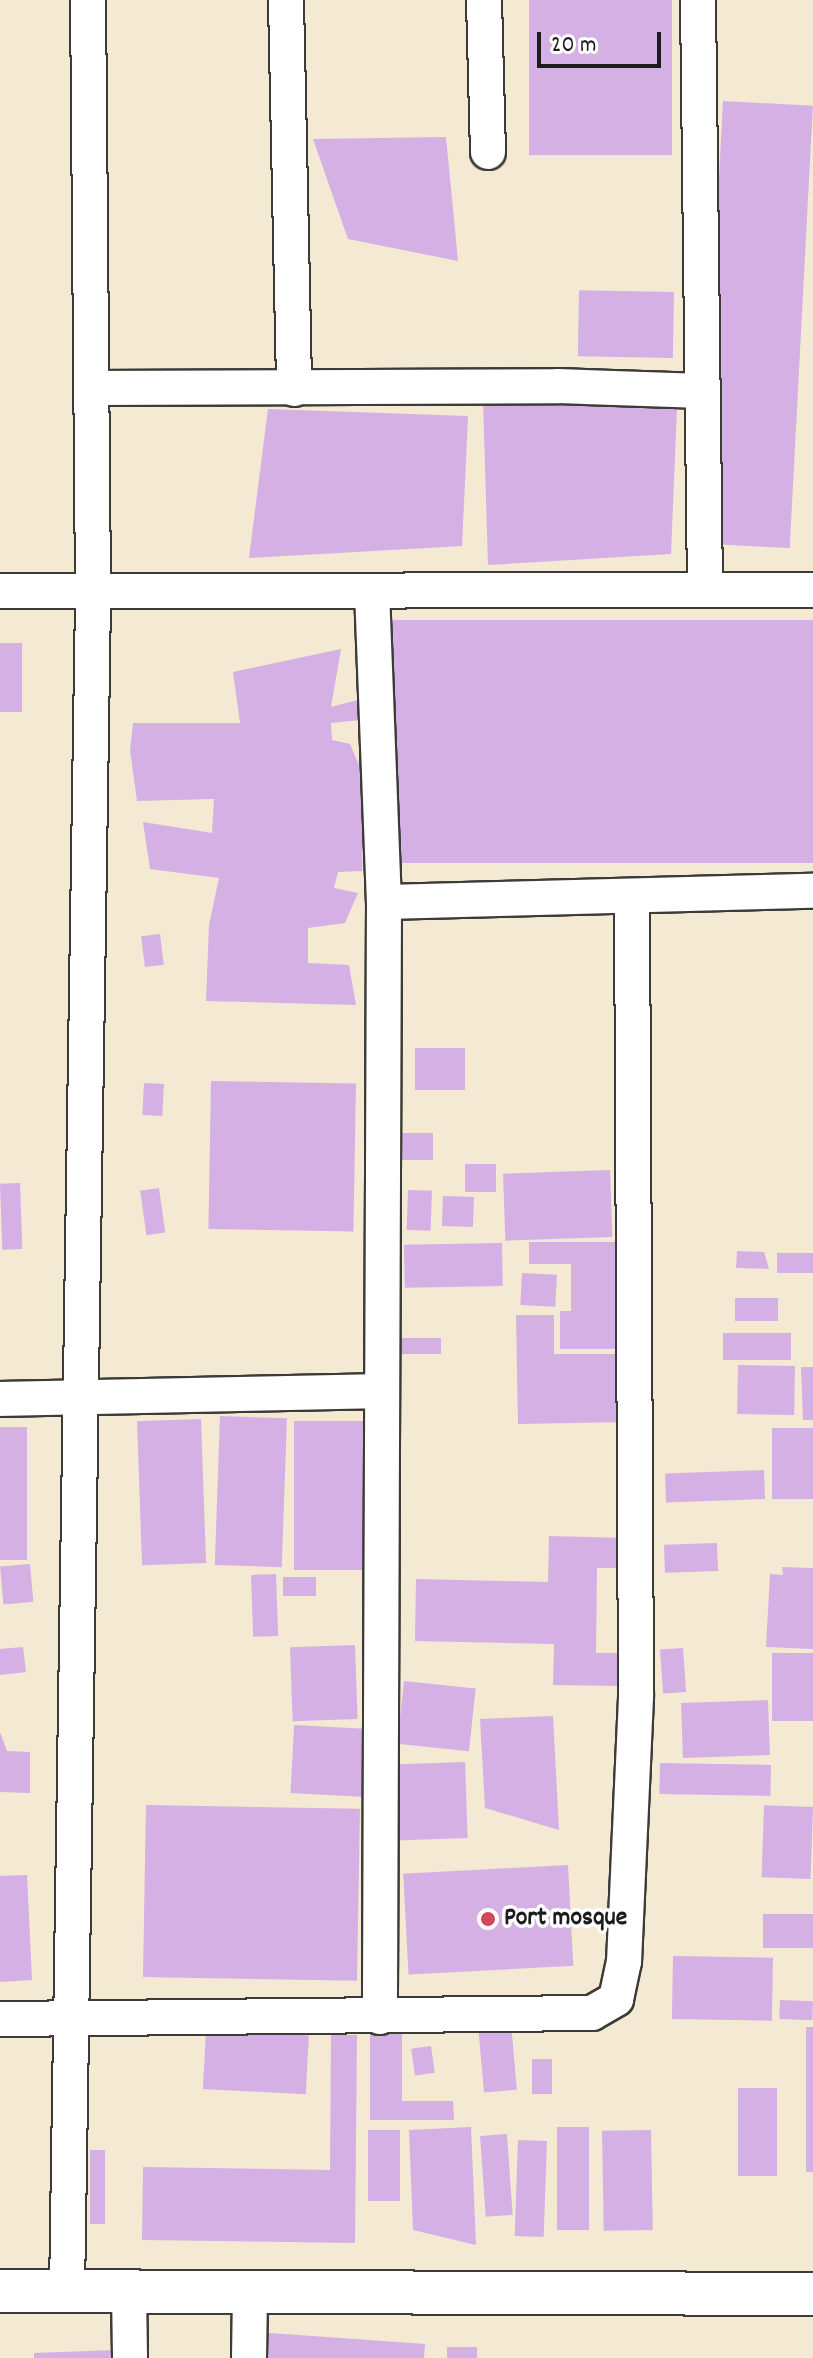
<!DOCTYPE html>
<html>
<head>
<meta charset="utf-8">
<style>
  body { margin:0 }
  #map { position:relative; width:813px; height:2358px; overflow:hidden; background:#f4e9d3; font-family:Dekko,sans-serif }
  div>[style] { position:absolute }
  .building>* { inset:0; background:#d4b0e4; transform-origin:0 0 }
  .roads { filter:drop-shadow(2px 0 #3c3b37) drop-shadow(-2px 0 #3c3b37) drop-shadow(0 2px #3c3b37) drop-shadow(0 -2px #3c3b37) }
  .minor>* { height:34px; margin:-17px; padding:0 17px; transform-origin:17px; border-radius:17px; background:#fff }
  .tertiary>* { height:42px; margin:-21px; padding:0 21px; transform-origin:21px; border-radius:21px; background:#fff }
  .dots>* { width:22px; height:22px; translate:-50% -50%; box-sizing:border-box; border:4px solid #fff; border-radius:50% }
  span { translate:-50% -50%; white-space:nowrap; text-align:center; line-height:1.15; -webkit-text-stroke:7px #fff; paint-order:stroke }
  .poi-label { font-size:26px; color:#1c1c1c; font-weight:700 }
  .left { translate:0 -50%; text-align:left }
  .scale { position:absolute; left:537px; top:32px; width:124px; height:36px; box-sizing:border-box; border:4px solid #1c1c1c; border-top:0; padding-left:10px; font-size:24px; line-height:28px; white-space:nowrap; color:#1c1c1c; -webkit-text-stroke:6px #fff; paint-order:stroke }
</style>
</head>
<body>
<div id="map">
  <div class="building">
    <div style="left:529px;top:0;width:143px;height:155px"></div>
    <div style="left:723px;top:101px;width:90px;height:443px;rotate:3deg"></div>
    <div style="clip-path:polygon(446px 137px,458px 261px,348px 239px,313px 139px)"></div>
    <div style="left:674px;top:292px;width:66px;height:95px;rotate:91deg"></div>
    <div style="clip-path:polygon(483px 400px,677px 406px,671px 554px,488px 565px)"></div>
    <div style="clip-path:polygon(268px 409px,468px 416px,462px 546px,249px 558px)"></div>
    <div style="left:813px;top:620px;width:243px;height:420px;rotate:90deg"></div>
    <div style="left:0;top:643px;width:22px;height:69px"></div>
    <div style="clip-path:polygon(341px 649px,331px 707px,361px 699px,361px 720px,331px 723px,332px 740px,350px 744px,365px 779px,362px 871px,338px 872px,334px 888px,358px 893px,345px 923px,308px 928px,308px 963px,349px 965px,356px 1005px,206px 1001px,209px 925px,219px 878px,150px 869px,143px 822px,212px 833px,214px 799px,137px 801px,130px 750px,133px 723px,240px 723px,233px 672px)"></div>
    <div style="left:160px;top:934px;width:31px;height:19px;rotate:83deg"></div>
    <div style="left:415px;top:1048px;width:50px;height:42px"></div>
    <div style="left:211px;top:1081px;width:145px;height:148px;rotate:1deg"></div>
    <div style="left:144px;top:1083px;width:20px;height:32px;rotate:3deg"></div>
    <div style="left:400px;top:1133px;width:33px;height:27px"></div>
    <div style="left:465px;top:1164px;width:31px;height:28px"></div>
    <div style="left:610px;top:1170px;width:67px;height:107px;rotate:88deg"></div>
    <div style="left:20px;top:1183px;width:66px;height:20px;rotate:88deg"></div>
    <div style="left:159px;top:1188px;width:45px;height:19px;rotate:82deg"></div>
    <div style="left:408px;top:1190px;width:24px;height:40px;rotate:2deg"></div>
    <div style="left:443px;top:1196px;width:31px;height:30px;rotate:2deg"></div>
    <div style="clip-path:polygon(529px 1242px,628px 1242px,629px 1349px,560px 1349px,560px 1311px,571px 1311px,571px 1264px,529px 1264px)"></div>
    <div style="left:502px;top:1243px;width:43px;height:98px;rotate:89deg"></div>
    <div style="clip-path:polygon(737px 1251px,764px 1252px,769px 1269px,736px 1268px)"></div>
    <div style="left:777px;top:1253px;width:36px;height:20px"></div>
    <div style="left:522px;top:1273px;width:35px;height:32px;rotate:3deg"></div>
    <div style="left:735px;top:1298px;width:43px;height:23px"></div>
    <div style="clip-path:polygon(516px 1315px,554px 1315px,554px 1354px,626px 1354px,627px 1422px,518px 1424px)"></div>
    <div style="left:723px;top:1333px;width:68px;height:27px"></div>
    <div style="left:398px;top:1338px;width:43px;height:16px"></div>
    <div style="left:738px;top:1365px;width:57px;height:49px;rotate:1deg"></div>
    <div style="clip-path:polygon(801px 1367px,813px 1367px,813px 1420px,803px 1420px)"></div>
    <div style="left:220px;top:1416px;width:67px;height:149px;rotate:2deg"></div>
    <div style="left:201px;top:1419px;width:144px;height:64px;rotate:88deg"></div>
    <div style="left:294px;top:1421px;width:71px;height:149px"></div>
    <div style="left:0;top:1427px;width:27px;height:133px"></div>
    <div style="left:772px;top:1428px;width:41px;height:71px"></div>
    <div style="left:764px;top:1470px;width:29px;height:99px;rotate:88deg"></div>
    <div style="clip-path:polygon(549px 1536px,628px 1538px,627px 1568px,597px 1568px,596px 1653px,623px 1653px,621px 1686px,553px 1685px,554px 1644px,415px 1641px,416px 1579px,548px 1582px)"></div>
    <div style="left:717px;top:1543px;width:28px;height:53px;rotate:88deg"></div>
    <div style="left:30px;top:1564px;width:38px;height:30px;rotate:85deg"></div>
    <div style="clip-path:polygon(782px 1567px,813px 1568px,813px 1649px,766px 1647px,770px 1574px,783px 1575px)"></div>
    <div style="left:276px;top:1574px;width:62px;height:25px;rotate:88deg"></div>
    <div style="left:283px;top:1577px;width:33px;height:19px"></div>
    <div style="left:355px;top:1645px;width:74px;height:65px;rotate:88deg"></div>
    <div style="clip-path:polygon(23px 1647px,26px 1672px,0 1675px,0 1649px)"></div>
    <div style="left:683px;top:1648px;width:44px;height:23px;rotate:86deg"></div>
    <div style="left:772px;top:1653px;width:41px;height:68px"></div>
    <div style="left:404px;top:1681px;width:72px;height:63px;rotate:6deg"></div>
    <div style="left:768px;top:1700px;width:55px;height:87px;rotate:88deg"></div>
    <div style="clip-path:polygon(553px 1716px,559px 1830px,485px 1808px,480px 1719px)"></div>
    <div style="left:369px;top:1729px;width:68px;height:75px;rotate:93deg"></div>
    <div style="clip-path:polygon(0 1732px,7px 1751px,30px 1752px,30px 1793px,0 1792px)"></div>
    <div style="left:465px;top:1762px;width:76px;height:79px;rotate:88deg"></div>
    <div style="left:660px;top:1763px;width:111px;height:31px;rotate:1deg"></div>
    <div style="left:146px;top:1805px;width:214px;height:172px;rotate:1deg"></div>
    <div style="left:813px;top:1807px;width:72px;height:49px;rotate:92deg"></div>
    <div style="left:568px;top:1865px;width:101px;height:165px;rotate:87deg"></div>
    <div style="clip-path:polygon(27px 1875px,32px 1980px,0 1982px,0 1876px)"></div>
    <div style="left:813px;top:1914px;width:34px;height:50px;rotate:90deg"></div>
    <div style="left:673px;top:1956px;width:100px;height:63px;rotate:1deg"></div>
    <div style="left:780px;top:2000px;width:33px;height:19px;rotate:2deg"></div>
    <div style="left:511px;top:2023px;width:67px;height:33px;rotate:85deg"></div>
    <div style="left:806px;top:2027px;width:7px;height:145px"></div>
    <div style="clip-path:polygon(370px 2028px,402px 2028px,402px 2101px,453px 2101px,454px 2120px,370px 2120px)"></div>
    <div style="left:206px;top:2030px;width:103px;height:59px;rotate:3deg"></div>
    <div style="clip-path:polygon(331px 2035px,357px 2035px,355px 2243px,142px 2240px,143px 2167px,330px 2170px)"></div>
    <div style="left:431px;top:2046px;width:27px;height:20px;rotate:82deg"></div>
    <div style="left:532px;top:2059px;width:20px;height:35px"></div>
    <div style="left:738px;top:2088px;width:39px;height:88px"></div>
    <div style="clip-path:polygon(471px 2127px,476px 2245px,413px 2230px,409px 2130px)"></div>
    <div style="left:557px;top:2127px;width:32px;height:103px"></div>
    <div style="left:368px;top:2130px;width:32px;height:71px"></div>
    <div style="left:651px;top:2130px;width:100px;height:49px;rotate:89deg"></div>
    <div style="left:507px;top:2134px;width:81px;height:27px;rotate:86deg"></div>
    <div style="left:518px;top:2140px;width:29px;height:96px;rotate:2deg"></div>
    <div style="left:90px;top:2150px;width:15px;height:74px"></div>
    <div style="clip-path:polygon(256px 2332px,425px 2344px,424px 2358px,254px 2358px)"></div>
    <div style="left:477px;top:2347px;width:11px;height:30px;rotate:90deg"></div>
    <div style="clip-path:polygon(115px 2350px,116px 2358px,34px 2358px,34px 2353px)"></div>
  </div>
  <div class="roads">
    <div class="minor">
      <div style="left:286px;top:0;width:389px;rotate:88.8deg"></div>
      <div style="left:484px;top:0;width:152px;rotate:88.5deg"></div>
      <div style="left:698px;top:0;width:590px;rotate:89.32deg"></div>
      <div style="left:92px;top:388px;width:466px;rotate:-0.2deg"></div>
      <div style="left:558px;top:386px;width:145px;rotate:2deg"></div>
      <div style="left:0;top:591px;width:813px;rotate:-0.07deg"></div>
      <div style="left:372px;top:591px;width:311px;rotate:87.8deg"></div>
      <div style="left:384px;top:902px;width:1115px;rotate:90.21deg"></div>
      <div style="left:384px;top:902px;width:429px;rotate:-1.5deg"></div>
      <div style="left:0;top:1399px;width:380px;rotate:-1.2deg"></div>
      <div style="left:0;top:2019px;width:592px;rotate:-0.58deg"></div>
      <div style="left:592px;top:2013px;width:28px;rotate:-30deg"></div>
      <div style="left:616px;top:1999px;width:38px;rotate:-78deg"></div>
      <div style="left:624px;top:1962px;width:268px;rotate:-87.4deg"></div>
      <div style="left:636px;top:1694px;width:798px;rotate:-90.29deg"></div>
      <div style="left:67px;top:2292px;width:1701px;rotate:-89.12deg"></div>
      <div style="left:93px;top:591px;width:591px;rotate:-90.48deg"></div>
      <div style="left:129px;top:2292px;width:66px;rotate:89.1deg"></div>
      <div style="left:249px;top:2358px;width:66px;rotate:-89.1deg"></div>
    </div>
    <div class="tertiary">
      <div style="left:0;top:2291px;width:813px;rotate:0.21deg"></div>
    </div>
  </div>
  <div class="dots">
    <div style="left:488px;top:1919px;background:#d1495b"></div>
  </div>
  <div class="poi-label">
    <span class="left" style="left:504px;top:1919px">Port mosque</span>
  </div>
  <div class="scale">20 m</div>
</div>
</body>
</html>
